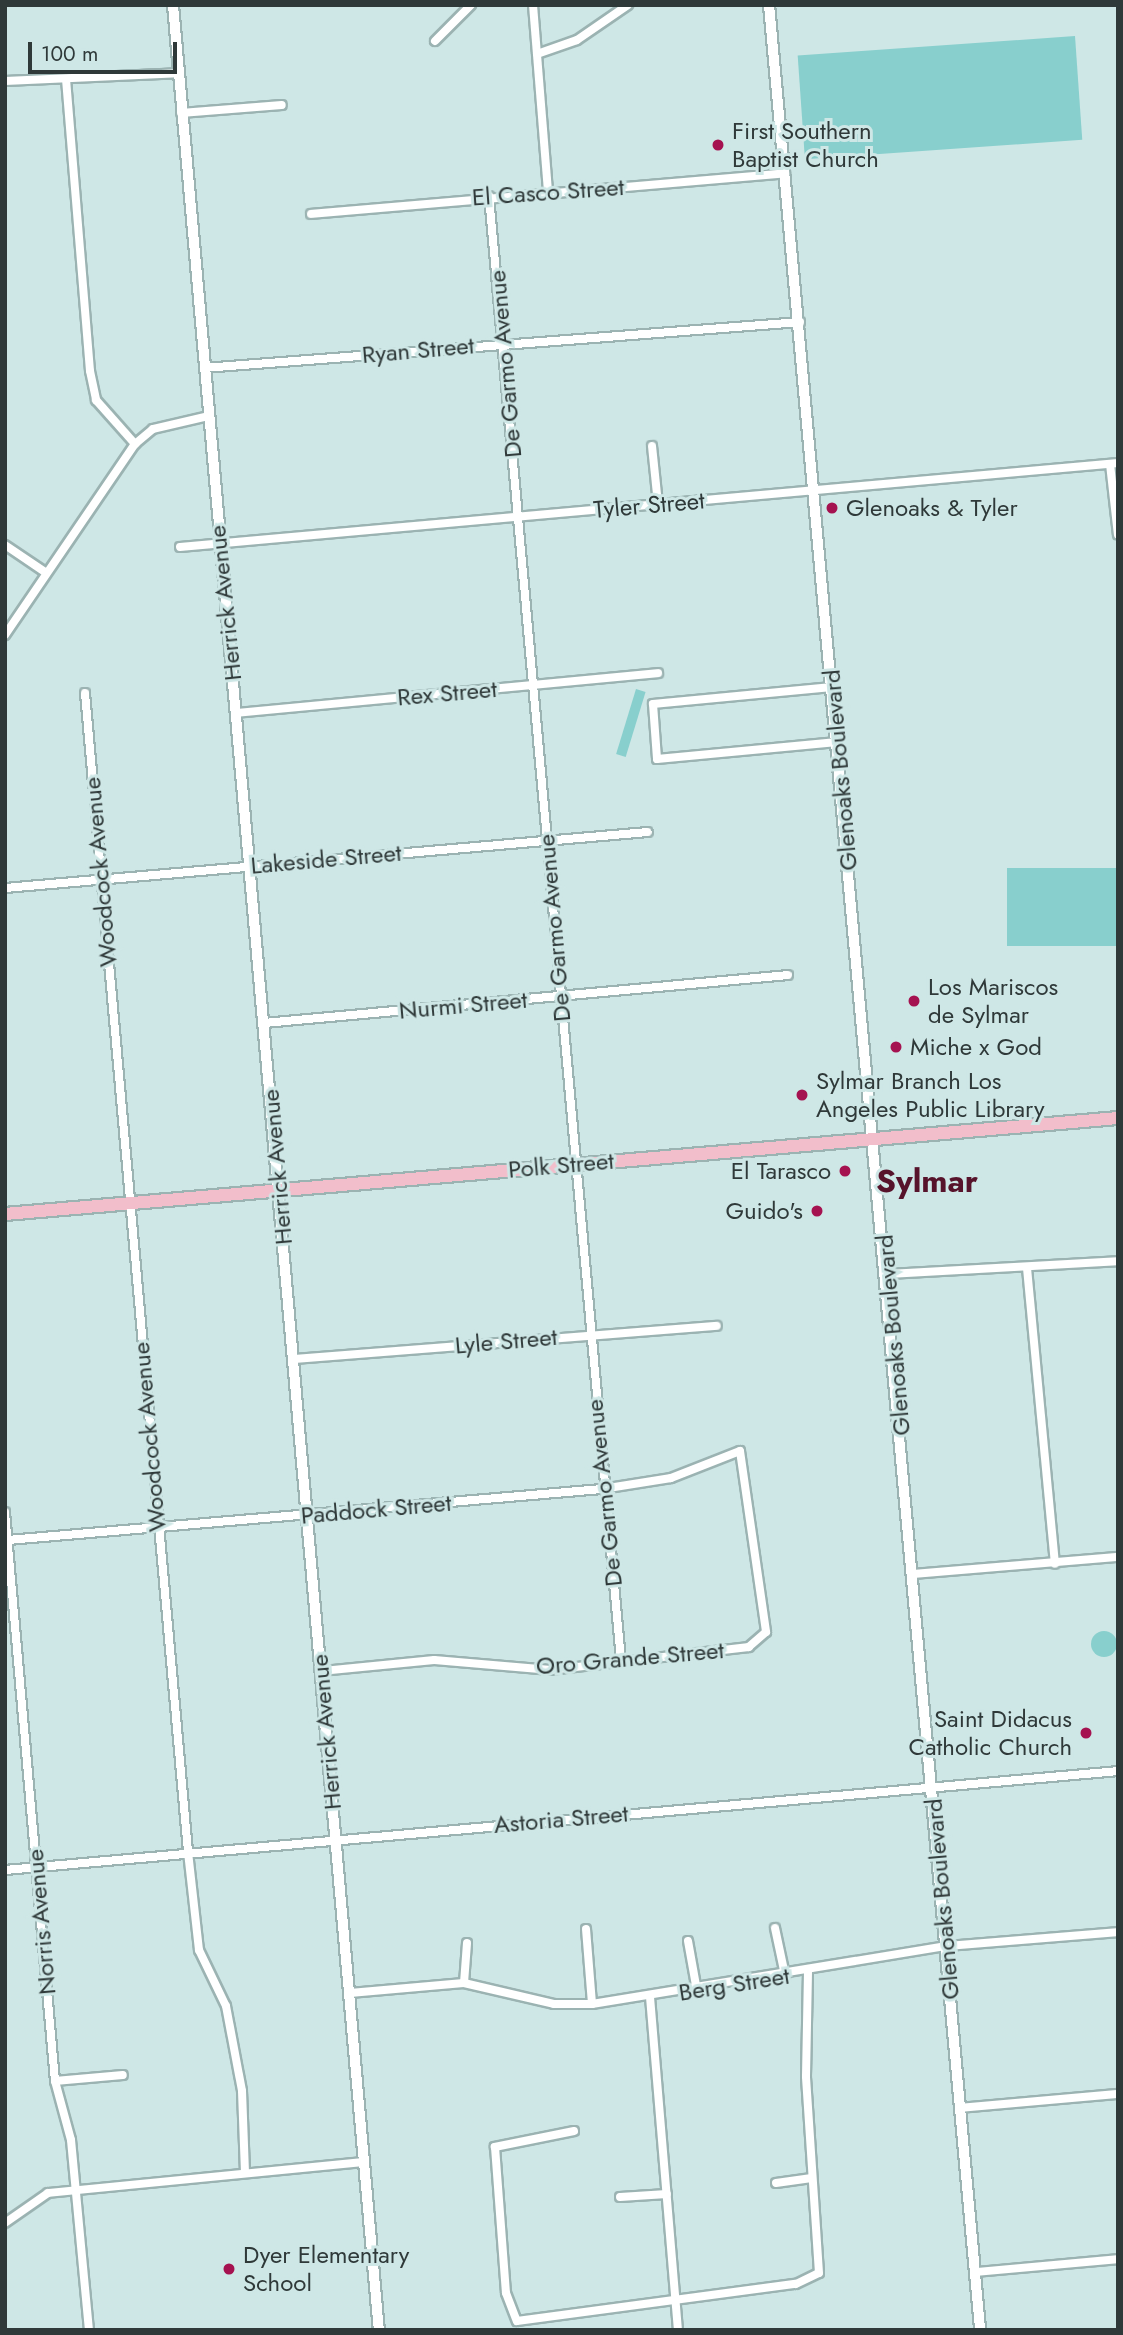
<!DOCTYPE html>
<html>
<head>
<meta charset="utf-8">
<style>
  body { margin:0 }
  #map { position:relative; width:1123px; height:2335px; overflow:hidden; background:#cee7e6; font-family:Jost,sans-serif }
  div>[style] { position:absolute }
  .green>* { inset:0; background:#88cfcd; transform-origin:0 0 }
  .round { border-radius:50% }
  .roads { filter:drop-shadow(2px 0 #9bb3b2) drop-shadow(-2px 0 #9bb3b2) drop-shadow(0 2px #9bb3b2) drop-shadow(0 -2px #9bb3b2) }
  .minor>* { height:8px; margin:-4px; padding:0 4px; transform-origin:4px; border-radius:4px; background:#fff }
  .tertiary>* { height:10px; margin:-5px; padding:0 5px; transform-origin:5px; border-radius:5px; background:#fff }
  .secondary>* { height:10px; margin:-5px; padding:0 5px; transform-origin:5px; border-radius:5px; background:#fff }
  .primary>* { height:12px; margin:-6px; padding:0 6px; transform-origin:6px; border-radius:6px; background:#f2becb }
  .dots>* { width:19px; height:19px; translate:-50% -50%; box-sizing:border-box; border:4px solid #cee7e6; border-radius:50% }
  span { translate:-50% -50%; white-space:nowrap; text-align:center; line-height:1.15; -webkit-text-stroke:6px #cee7e6; paint-order:stroke }
  .poi-label { font-size:24px; color:#2f3939 }
  .left { translate:0 -50%; text-align:left }
  .right { translate:-100% -50%; text-align:right }
  .street-label { font-size:24px; color:#2f3939 }
  .district-label { font-size:32px; color:#57132b; font-weight:700 }
  .frame { position:absolute; inset:0; border:7px solid #2f3939; pointer-events:none }
  .scale { position:absolute; left:28px; top:42px; width:149px; height:32px; box-sizing:border-box; border:4px solid #2f3939; border-top:0; padding-left:9px; font-size:21px; line-height:24px; white-space:nowrap; color:#2f3939; -webkit-text-stroke:5px #cee7e6; paint-order:stroke }
</style>
</head>
<body>
<div id="map">
  <div class="green">
    <div style="left:1075px;top:36px;width:104px;height:278px;rotate:86deg"></div>
    <div style="left:636px;top:689px;width:10px;height:68px;rotate:17deg"></div>
    <div style="left:1118px;top:868px;width:78px;height:111px;rotate:90deg"></div>
    <div class="round" style="left:1091px;top:1631px;width:26px;height:26px"></div>
  </div>
  <div class="roads">
    <div class="minor">
      <div style="left:533px;top:5px;width:189px;rotate:85.4deg"></div>
      <div style="left:435px;top:41px;width:51px;rotate:-45deg"></div>
      <div style="left:537px;top:54px;width:42px;rotate:-19.3deg"></div>
      <div style="left:577px;top:40px;width:62px;rotate:-34.5deg"></div>
      <div style="left:66px;top:79px;width:293px;rotate:85.3deg"></div>
      <div style="left:90px;top:371px;width:30px;rotate:78deg"></div>
      <div style="left:96px;top:400px;width:59px;rotate:48.4deg"></div>
      <div style="left:5px;top:81px;width:173px;rotate:-2.6deg"></div>
      <div style="left:181px;top:113px;width:101px;rotate:-4.5deg"></div>
      <div style="left:489px;top:196px;width:1471px;rotate:84.85deg"></div>
      <div style="left:311px;top:214px;width:476px;rotate:-4.9deg"></div>
      <div style="left:204px;top:368px;width:598px;rotate:-4.41deg"></div>
      <div style="left:652px;top:446px;width:58px;rotate:84.1deg"></div>
      <div style="left:1110px;top:464px;width:71px;rotate:83.6deg"></div>
      <div style="left:5px;top:545px;width:48px;rotate:34deg"></div>
      <div style="left:180px;top:547px;width:942px;rotate:-5.12deg"></div>
      <div style="left:5px;top:635px;width:231px;rotate:-55.8deg"></div>
      <div style="left:135px;top:444px;width:23px;rotate:-40deg"></div>
      <div style="left:153px;top:429px;width:57px;rotate:-13.1deg"></div>
      <div style="left:832px;top:687px;width:180px;rotate:174.6deg"></div>
      <div style="left:653px;top:704px;width:55px;rotate:85.8deg"></div>
      <div style="left:657px;top:759px;width:181px;rotate:-5.4deg"></div>
      <div style="left:85px;top:693px;width:1164px;rotate:84.92deg"></div>
      <div style="left:188px;top:1852px;width:99px;rotate:83.6deg"></div>
      <div style="left:199px;top:1950px;width:62px;rotate:64.3deg"></div>
      <div style="left:226px;top:2006px;width:86px;rotate:79.3deg"></div>
      <div style="left:242px;top:2091px;width:82px;rotate:87.9deg"></div>
      <div style="left:236px;top:713px;width:424px;rotate:-5.4deg"></div>
      <div style="left:5px;top:888px;width:645px;rotate:-4.98deg"></div>
      <div style="left:264px;top:1023px;width:526px;rotate:-5.23deg"></div>
      <div style="left:1027px;top:1268px;width:297px;rotate:84.6deg"></div>
      <div style="left:888px;top:1274px;width:230px;rotate:-3.2deg"></div>
      <div style="left:295px;top:1359px;width:423px;rotate:-4.5deg"></div>
      <div style="left:5px;top:1512px;width:571px;rotate:84.98deg"></div>
      <div style="left:55px;top:2081px;width:61px;rotate:74.8deg"></div>
      <div style="left:71px;top:2140px;width:191px;rotate:84.6deg"></div>
      <div style="left:8px;top:1540px;width:596px;rotate:-4.91deg"></div>
      <div style="left:602px;top:1489px;width:70px;rotate:-9.1deg"></div>
      <div style="left:671px;top:1478px;width:74px;rotate:-21.4deg"></div>
      <div style="left:740px;top:1451px;width:183px;rotate:81.8deg"></div>
      <div style="left:766px;top:1632px;width:23px;rotate:139deg"></div>
      <div style="left:749px;top:1647px;width:199px;rotate:173.4deg"></div>
      <div style="left:551px;top:1670px;width:117px;rotate:-175.1deg"></div>
      <div style="left:434px;top:1660px;width:114px;rotate:174.4deg"></div>
      <div style="left:914px;top:1574px;width:205px;rotate:-4.8deg"></div>
      <div style="left:5px;top:1870px;width:1117px;rotate:-5.08deg"></div>
      <div style="left:775px;top:1928px;width:48px;rotate:78deg"></div>
      <div style="left:586px;top:1929px;width:75px;rotate:85.4deg"></div>
      <div style="left:688px;top:1941px;width:51px;rotate:79.8deg"></div>
      <div style="left:464px;top:1983px;width:40px;rotate:-85.7deg"></div>
      <div style="left:350px;top:1993px;width:114px;rotate:-5deg"></div>
      <div style="left:464px;top:1983px;width:92px;rotate:13.1deg"></div>
      <div style="left:554px;top:2004px;width:38px"></div>
      <div style="left:592px;top:2004px;width:361px;rotate:-9.3deg"></div>
      <div style="left:948px;top:1946px;width:171px;rotate:-4.7deg"></div>
      <div style="left:650px;top:1997px;width:334px;rotate:85.2deg"></div>
      <div style="left:55px;top:2081px;width:68px;rotate:-5deg"></div>
      <div style="left:960px;top:2108px;width:159px;rotate:-5.1deg"></div>
      <div style="left:574px;top:2131px;width:81px;rotate:168.6deg"></div>
      <div style="left:495px;top:2147px;width:146px;rotate:85.7deg"></div>
      <div style="left:506px;top:2293px;width:30px;rotate:69deg"></div>
      <div style="left:517px;top:2321px;width:281px;rotate:-7.6deg"></div>
      <div style="left:796px;top:2284px;width:25px;rotate:-26deg"></div>
      <div style="left:819px;top:2273px;width:197px;rotate:-93.8deg"></div>
      <div style="left:806px;top:2076px;width:104px;rotate:-88.9deg"></div>
      <div style="left:776px;top:2183px;width:36px;rotate:-8deg"></div>
      <div style="left:620px;top:2197px;width:47px;rotate:-3.7deg"></div>
      <div style="left:5px;top:2223px;width:52px;rotate:-34.9deg"></div>
      <div style="left:48px;top:2193px;width:318px;rotate:-5.6deg"></div>
      <div style="left:976px;top:2272px;width:143px;rotate:-5.2deg"></div>
    </div>
    <div class="tertiary">
      <div style="left:173px;top:5px;width:2334px;rotate:84.94deg"></div>
    </div>
    <div class="secondary">
      <div style="left:769px;top:5px;width:2335px;rotate:84.81deg"></div>
    </div>
    <div class="primary">
      <div style="left:5px;top:1214px;width:1117px;rotate:-4.93deg"></div>
    </div>
  </div>
  <div class="dots">
    <div style="left:718px;top:145px;background:#a51250"></div>
    <div style="left:832px;top:508px;background:#a51250"></div>
    <div style="left:914px;top:1001px;background:#a51250"></div>
    <div style="left:896px;top:1047px;background:#a51250"></div>
    <div style="left:802px;top:1095px;background:#a51250"></div>
    <div style="left:845px;top:1171px;background:#a51250"></div>
    <div style="left:817px;top:1211px;background:#a51250"></div>
    <div style="left:1086px;top:1733px;background:#a51250"></div>
    <div style="left:229px;top:2269px;background:#a51250"></div>
  </div>
  <div class="poi-label">
    <span class="left" style="left:732px;top:145px">First Southern<br>Baptist Church</span>
    <span class="left" style="left:846px;top:508px">Glenoaks &amp; Tyler</span>
    <span class="left" style="left:928px;top:1001px">Los Mariscos<br>de Sylmar</span>
    <span class="left" style="left:910px;top:1047px">Miche x God</span>
    <span class="left" style="left:816px;top:1095px">Sylmar Branch Los<br>Angeles Public Library</span>
    <span class="right" style="left:831px;top:1171px">El Tarasco</span>
    <span class="right" style="left:803px;top:1211px">Guido's</span>
    <span class="right" style="left:1072px;top:1733px">Saint Didacus<br>Catholic Church</span>
    <span class="left" style="left:243px;top:2269px">Dyer Elementary<br>School</span>
  </div>
  <div class="street-label">
    <span style="left:548px;top:192px;rotate:-4deg">El Casco Street</span>
    <span style="left:418px;top:350px;rotate:-5deg">Ryan Street</span>
    <span style="left:505px;top:364px;rotate:-95deg">De Garmo Avenue</span>
    <span style="left:649px;top:505px;rotate:-5deg">Tyler Street</span>
    <span style="left:225px;top:603px;rotate:-96deg">Herrick Avenue</span>
    <span style="left:447px;top:693px;rotate:-5deg">Rex Street</span>
    <span style="left:840px;top:770px;rotate:-95deg">Glenoaks Boulevard</span>
    <span style="left:326px;top:859px;rotate:-5deg">Lakeside Street</span>
    <span style="left:100px;top:872px;rotate:-95deg">Woodcock Avenue</span>
    <span style="left:554px;top:928px;rotate:-95deg">De Garmo Avenue</span>
    <span style="left:463px;top:1005px;rotate:-5deg">Nurmi Street</span>
    <span style="left:561px;top:1165px;rotate:-5deg">Polk Street</span>
    <span style="left:277px;top:1167px;rotate:-95deg">Herrick Avenue</span>
    <span style="left:893px;top:1335px;rotate:-95deg">Glenoaks Boulevard</span>
    <span style="left:506px;top:1341px;rotate:-5deg">Lyle Street</span>
    <span style="left:149px;top:1437px;rotate:-95deg">Woodcock Avenue</span>
    <span style="left:604px;top:1493px;rotate:-96deg">De Garmo Avenue</span>
    <span style="left:376px;top:1509px;rotate:-5deg">Paddock Street</span>
    <span style="left:630px;top:1658px;rotate:-5deg">Oro Grande Street</span>
    <span style="left:326px;top:1732px;rotate:-95deg">Herrick Avenue</span>
    <span style="left:561px;top:1819px;rotate:-5deg">Astoria Street</span>
    <span style="left:942px;top:1899px;rotate:-95deg">Glenoaks Boulevard</span>
    <span style="left:41px;top:1922px;rotate:-95deg">Norris Avenue</span>
    <span style="left:734px;top:1984px;rotate:-9deg">Berg Street</span>
  </div>
  <div class="district-label">
    <span style="left:927px;top:1181px">Sylmar</span>
  </div>
  <div class="frame"></div>
  <div class="scale">100 m</div>
</div>
</body>
</html>
